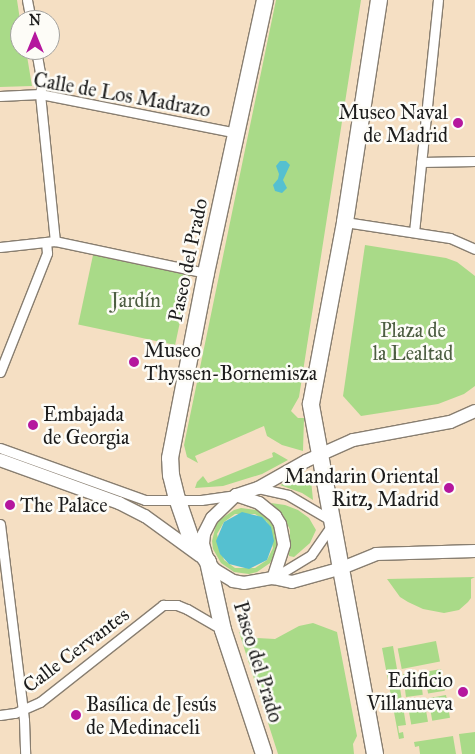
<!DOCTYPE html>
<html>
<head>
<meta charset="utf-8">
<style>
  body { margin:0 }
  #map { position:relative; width:475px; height:754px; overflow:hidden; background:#f5dfc3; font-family:"IM FELL Great Primer",serif }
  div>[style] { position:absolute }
  .green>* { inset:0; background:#a9da88; transform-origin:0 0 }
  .water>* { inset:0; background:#55c0d0 }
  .roads { filter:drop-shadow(1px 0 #887e70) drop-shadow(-1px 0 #887e70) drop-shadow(0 1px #887e70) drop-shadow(0 -1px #887e70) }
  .street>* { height:9px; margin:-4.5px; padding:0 4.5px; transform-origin:4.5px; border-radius:4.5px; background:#fff }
  .secondary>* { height:12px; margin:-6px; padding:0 6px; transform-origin:6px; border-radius:6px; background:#fff }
  .highway>* { height:16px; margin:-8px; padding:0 8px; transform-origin:8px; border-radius:8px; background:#fff }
  .dots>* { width:14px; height:14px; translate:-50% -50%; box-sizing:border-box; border:2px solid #fdfcf7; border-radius:50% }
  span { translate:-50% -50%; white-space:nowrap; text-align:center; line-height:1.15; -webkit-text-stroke:5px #fdfcf7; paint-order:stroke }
  .street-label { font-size:20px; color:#1c1c1c }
  .poi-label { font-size:20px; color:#1c1c1c }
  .right { translate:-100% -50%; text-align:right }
  .left { translate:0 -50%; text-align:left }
  .park-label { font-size:20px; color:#4d5e42 }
  .north { position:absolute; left:10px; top:10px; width:50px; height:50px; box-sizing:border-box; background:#fdfcf7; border:1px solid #a3a29f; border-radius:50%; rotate:0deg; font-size:14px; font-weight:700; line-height:20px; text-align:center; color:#1c1c1c }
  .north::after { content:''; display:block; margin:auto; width:18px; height:22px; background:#b5179e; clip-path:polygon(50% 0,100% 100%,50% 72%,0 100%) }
</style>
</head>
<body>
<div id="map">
  <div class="green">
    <div style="clip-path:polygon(0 0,17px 0,20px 20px,20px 50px,26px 50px,32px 86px,0 87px)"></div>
    <div style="clip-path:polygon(276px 0,361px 0,299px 397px,291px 411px,298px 418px,304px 418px,303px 451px,282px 445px,267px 436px,264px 426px,195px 456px,198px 463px,187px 457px,184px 445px)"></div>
    <div style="clip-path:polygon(365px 245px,446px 258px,457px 262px,475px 276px,475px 386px,464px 394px,438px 404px,361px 416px,343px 396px)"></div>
    <div style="left:93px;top:255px;width:99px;height:71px;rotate:12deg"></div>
    <div style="clip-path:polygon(274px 452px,288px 460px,262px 474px,223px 486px,195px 488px,197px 482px,203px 476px,208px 483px,273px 457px,272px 453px)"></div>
    <div style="clip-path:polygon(300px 477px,311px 480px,313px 500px,302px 493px,280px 485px)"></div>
    <div style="clip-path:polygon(271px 503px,285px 505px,298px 510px,309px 518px,316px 530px,310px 543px,294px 557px,289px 556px,290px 530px,283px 515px)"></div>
    <div style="clip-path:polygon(evenodd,241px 508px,257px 510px,270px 519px,275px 525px,278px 541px,278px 549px,270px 563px,257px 572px,249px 574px,234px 572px,221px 563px,213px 549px,212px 541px,216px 525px,221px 519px,234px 510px,241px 508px,235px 514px,255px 514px,267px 522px,273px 548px,267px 560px,255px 568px,235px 568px,224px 560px,217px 534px,224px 522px,235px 514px)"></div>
    <div style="clip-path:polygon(475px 577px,471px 579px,471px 598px,468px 602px,459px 610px,444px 613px,423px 609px,408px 602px,400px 597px,387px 579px)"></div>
    <div style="clip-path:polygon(313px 623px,337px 632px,357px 736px,353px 744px,354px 754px,278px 754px,239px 632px,257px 638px,275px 639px,299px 626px)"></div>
    <div style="left:436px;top:641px;width:21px;height:39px;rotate:79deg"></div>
    <div style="clip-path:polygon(393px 646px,397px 669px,389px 671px,390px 677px,398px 676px,406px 725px,398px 726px,399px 733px,403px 732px,404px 738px,399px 739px,382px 648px)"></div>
    <div style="left:441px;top:669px;width:22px;height:17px;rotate:80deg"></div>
    <div style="left:420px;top:672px;width:23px;height:17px;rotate:83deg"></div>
    <div style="left:446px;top:695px;width:23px;height:18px;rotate:80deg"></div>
    <div style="left:424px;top:699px;width:23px;height:17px;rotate:80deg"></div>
    <div style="clip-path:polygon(475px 732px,475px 754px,462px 754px,459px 734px)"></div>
    <div style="clip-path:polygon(453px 736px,456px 754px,420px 754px,419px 746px,415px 747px,414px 742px)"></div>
  </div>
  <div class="water">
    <div style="clip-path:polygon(280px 161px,286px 161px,290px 165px,283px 180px,287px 188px,282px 193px,275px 191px,273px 185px,278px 179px,279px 174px,276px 166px)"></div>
    <div style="clip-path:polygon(242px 512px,262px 517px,271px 527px,274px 541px,267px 560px,249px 569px,229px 564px,220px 554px,216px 541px,224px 522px)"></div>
  </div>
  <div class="roads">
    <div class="street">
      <div style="left:27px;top:0;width:20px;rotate:79deg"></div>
      <div style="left:36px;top:50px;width:36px;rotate:80deg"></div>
      <div style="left:42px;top:85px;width:9px;rotate:103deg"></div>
      <div style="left:40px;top:94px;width:148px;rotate:84.2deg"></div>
      <div style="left:0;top:96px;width:40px;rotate:-2.9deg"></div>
      <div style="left:40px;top:94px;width:201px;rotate:11.2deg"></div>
      <div style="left:421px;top:162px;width:54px;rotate:-1.1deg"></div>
      <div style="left:345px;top:222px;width:106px;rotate:8.7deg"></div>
      <div style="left:450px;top:238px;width:27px;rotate:24deg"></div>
      <div style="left:414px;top:232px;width:233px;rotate:-84.1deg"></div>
      <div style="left:0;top:247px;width:55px;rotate:-6.2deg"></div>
      <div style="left:55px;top:241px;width:154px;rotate:12deg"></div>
      <div style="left:0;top:372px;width:128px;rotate:-68.4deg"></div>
      <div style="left:47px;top:253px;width:11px;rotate:-95deg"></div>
      <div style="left:0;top:448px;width:154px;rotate:19.7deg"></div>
      <div style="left:145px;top:500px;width:56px"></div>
      <div style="left:201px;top:500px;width:34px;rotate:-8deg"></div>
      <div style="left:258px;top:488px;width:31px;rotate:13deg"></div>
      <div style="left:288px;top:495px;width:53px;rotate:30.4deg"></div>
      <div style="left:334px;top:522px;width:40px;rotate:124.9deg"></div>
      <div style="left:311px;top:555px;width:44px;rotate:148.8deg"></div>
      <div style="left:0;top:524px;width:197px;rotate:83deg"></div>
      <div style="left:24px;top:720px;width:34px;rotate:88deg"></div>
      <div style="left:0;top:715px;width:15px;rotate:-8deg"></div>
      <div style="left:15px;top:713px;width:27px;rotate:-24deg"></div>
      <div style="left:40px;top:702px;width:157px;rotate:-38.3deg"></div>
      <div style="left:163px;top:605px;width:14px"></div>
      <div style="left:177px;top:605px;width:11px;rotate:22deg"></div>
      <div style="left:187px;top:609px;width:42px;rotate:30.3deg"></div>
    </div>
    <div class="secondary">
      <div style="left:475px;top:411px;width:27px;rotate:156deg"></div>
      <div style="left:450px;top:422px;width:99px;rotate:169.5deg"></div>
      <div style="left:353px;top:440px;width:51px;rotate:155.9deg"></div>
      <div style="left:306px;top:461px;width:55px;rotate:150.6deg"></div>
      <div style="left:258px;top:488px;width:23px;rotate:162deg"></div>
      <div style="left:236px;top:495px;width:33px;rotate:136deg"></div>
      <div style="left:212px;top:518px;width:18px;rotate:117deg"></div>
      <div style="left:204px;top:534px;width:10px;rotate:96deg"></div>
      <div style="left:203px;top:544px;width:19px;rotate:74deg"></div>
      <div style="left:208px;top:562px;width:11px;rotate:49deg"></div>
      <div style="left:215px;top:570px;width:21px;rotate:31deg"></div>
      <div style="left:233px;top:581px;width:11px;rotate:10deg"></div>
      <div style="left:244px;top:583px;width:29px;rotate:-10deg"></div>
      <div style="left:273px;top:578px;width:19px;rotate:12deg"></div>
      <div style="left:292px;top:582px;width:52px;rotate:-15.6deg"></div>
      <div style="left:342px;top:568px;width:37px;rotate:-22deg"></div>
      <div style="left:376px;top:554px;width:99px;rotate:-1.7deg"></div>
      <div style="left:0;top:460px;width:127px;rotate:19.9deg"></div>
      <div style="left:119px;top:503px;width:29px;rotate:27deg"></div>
      <div style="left:145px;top:516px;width:68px;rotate:36deg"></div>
      <div style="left:236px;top:495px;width:24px;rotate:19deg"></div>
      <div style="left:259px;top:503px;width:21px;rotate:39deg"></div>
      <div style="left:275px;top:516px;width:9px;rotate:58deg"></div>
      <div style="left:280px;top:524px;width:21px;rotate:79deg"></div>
      <div style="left:284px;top:545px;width:35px;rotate:108deg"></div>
    </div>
    <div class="highway">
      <div style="left:264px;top:754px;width:131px;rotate:-108.3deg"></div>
      <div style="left:223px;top:630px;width:70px;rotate:-102.4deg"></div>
      <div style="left:208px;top:562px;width:32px;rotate:-125deg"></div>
      <div style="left:190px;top:536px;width:39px;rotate:-109deg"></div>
      <div style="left:177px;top:499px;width:25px;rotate:-104deg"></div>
      <div style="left:171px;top:475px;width:17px;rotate:-93deg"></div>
      <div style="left:170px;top:458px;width:188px;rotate:-79deg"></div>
      <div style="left:206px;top:273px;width:279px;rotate:-77.8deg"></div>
      <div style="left:375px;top:754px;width:356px;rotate:-100.4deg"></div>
      <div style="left:311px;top:404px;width:185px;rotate:-79.4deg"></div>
      <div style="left:345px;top:222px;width:225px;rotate:-81.3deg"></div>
    </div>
  </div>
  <div class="dots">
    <div style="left:458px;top:123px;background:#b5179e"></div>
    <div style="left:134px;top:362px;background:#b5179e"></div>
    <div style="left:33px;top:425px;background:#b5179e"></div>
    <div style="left:449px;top:488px;background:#b5179e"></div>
    <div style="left:10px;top:505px;background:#b5179e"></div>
    <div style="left:463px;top:692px;background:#b5179e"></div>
    <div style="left:76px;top:715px;background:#b5179e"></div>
  </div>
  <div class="street-label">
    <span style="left:122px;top:95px;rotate:10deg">Calle de Los Madrazo</span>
    <span style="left:188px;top:260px;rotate:-78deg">Paseo del Prado</span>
    <span style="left:76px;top:650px;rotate:-37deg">Calle Cervantes</span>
    <span style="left:258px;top:662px;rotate:73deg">Paseo del Prado</span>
  </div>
  <div class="poi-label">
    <span class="right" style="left:448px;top:124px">Museo Naval<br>de Madrid</span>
    <span class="left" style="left:144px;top:362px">Museo<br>Thyssen-Bornemisza</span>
    <span class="left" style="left:43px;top:426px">Embajada<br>de Georgia</span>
    <span class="right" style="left:439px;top:488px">Mandarin Oriental<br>Ritz, Madrid</span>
    <span class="left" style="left:20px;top:505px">The Palace</span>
    <span class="right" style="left:453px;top:692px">Edificio<br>Villanueva</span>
    <span class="left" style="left:86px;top:716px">Basílica de Jesús<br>de Medinaceli</span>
  </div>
  <div class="park-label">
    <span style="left:136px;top:300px">Jardín</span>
    <span style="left:413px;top:342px">Plaza de<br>la Lealtad</span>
  </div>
  <div class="north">N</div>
</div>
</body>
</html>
